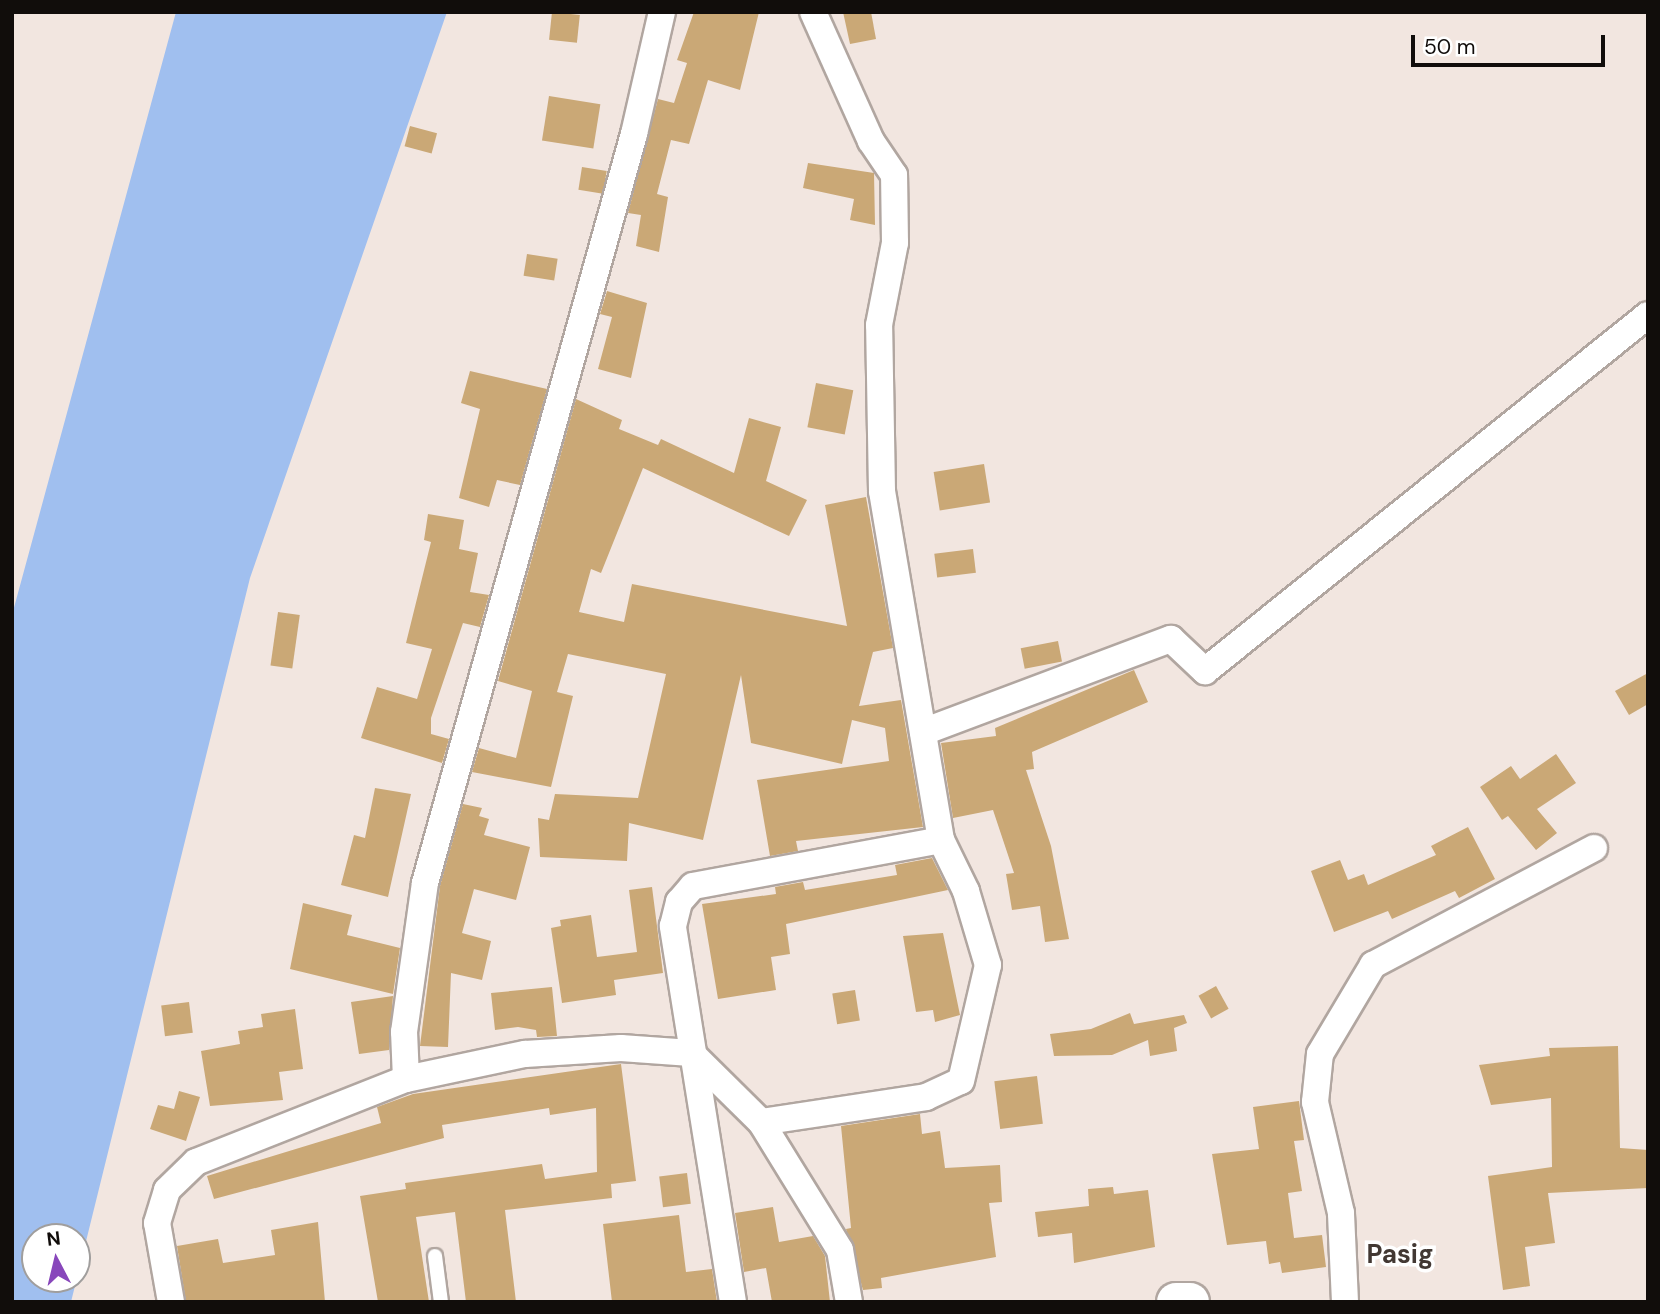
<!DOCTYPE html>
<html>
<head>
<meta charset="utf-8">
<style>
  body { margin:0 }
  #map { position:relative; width:1660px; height:1314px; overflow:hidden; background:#f2e6e0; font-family:"DM Sans",sans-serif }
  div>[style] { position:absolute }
  .water>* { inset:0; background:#a0bfef }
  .building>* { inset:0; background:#caa876; transform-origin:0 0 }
  .roads { filter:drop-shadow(2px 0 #b1a6a0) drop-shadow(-2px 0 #b1a6a0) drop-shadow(0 2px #b1a6a0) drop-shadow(0 -2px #b1a6a0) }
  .lane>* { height:14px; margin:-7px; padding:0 7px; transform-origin:7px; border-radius:7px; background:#fff }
  .street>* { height:26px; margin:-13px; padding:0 13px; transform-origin:13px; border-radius:13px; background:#fff }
  .primary>* { height:38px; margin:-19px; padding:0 19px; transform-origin:19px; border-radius:19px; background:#fff }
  span { translate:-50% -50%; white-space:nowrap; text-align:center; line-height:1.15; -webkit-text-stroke:7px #fff; paint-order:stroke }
  .quarter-label { font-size:26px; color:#423833; font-weight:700 }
  .frame { position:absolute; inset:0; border:14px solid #110d0b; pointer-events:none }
  .north { position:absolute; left:21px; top:1223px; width:70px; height:70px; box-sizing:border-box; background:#fff; border:2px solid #a09e9d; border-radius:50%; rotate:353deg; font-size:19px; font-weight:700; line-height:28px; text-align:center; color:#110d0b }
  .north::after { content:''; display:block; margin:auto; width:24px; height:32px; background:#8847bb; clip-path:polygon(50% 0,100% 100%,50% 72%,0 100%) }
  .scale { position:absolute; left:1411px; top:35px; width:194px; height:32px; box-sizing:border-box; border:4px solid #110d0b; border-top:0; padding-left:9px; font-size:21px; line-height:24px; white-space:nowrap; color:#110d0b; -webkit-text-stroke:5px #fff; paint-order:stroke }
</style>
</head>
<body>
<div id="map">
  <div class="water">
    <div style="clip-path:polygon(evenodd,176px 12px,447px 12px,250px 578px,71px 1302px,12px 1302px,12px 615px,176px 12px,35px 1237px,77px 1237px,77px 1279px,35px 1279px,35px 1237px)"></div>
  </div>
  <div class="building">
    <div style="left:552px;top:12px;width:28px;height:28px;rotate:6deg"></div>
    <div style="clip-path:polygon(694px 12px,759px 12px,740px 90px,708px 80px,689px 144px,671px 140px,657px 194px,668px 197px,659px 252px,636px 246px,641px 215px,628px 213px,658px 99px,674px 103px,687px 63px,677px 60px)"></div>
    <div style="clip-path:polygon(843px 12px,871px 12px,876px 39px,850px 44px)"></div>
    <div style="left:549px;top:96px;width:52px;height:45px;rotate:9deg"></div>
    <div style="left:410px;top:126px;width:28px;height:21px;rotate:15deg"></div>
    <div style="clip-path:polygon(808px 163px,874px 173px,875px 225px,850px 220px,854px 199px,803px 188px)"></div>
    <div style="left:582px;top:167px;width:25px;height:23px;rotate:9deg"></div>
    <div style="left:527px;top:254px;width:31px;height:22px;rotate:9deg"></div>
    <div style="clip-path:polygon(607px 291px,647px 303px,631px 378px,598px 369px,612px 317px,600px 314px)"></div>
    <div style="clip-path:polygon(470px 371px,547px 389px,520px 485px,497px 480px,489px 507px,459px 498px,480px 409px,461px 403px)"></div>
    <div style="left:816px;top:383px;width:38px;height:45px;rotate:11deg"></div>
    <div style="clip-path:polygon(576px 399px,622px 420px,619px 429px,658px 445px,661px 439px,734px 473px,749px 418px,781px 427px,766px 481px,807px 500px,789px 536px,643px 468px,601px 573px,591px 569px,579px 612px,624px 622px,632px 584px,847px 626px,825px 505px,866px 497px,893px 648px,873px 652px,859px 706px,901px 700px,923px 827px,796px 841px,798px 851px,770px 856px,757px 780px,889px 761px,885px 728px,852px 720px,842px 764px,751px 743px,741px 675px,703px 840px,629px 823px,627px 861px,540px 857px,538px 818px,549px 820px,555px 794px,638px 798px,666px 674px,568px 654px,557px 692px,573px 696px,551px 787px,472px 772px,479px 748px,516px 758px,532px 691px,498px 681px)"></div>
    <div style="left:984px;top:464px;width:39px;height:51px;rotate:81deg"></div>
    <div style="clip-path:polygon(428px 514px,464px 520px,459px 549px,478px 553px,470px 592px,489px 595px,480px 627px,463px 623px,431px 718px,431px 734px,449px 739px,442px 763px,361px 738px,377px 687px,417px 699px,432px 649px,406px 643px,431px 542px,424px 540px)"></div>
    <div style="left:973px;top:549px;width:24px;height:39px;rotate:83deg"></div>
    <div style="left:278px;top:612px;width:22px;height:54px;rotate:8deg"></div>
    <div style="left:1058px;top:641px;width:21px;height:38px;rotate:79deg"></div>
    <div style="clip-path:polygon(1134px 670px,1148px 702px,1032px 752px,1034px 769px,1026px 770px,1051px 846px,1069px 939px,1045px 942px,1040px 906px,1012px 910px,1006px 874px,1014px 873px,993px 810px,953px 818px,941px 743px,996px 736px,995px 728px)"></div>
    <div style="clip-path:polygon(1648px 673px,1648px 704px,1629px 715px,1615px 691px)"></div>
    <div style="clip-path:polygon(1556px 754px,1576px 783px,1537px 809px,1557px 833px,1536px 850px,1508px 816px,1502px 820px,1480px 787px,1511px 766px,1520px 779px)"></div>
    <div style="clip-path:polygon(375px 788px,411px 794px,388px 897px,341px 885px,354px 835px,365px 838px)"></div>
    <div style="clip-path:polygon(463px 804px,482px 808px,479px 816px,489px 819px,484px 835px,530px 847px,516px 900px,474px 889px,462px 933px,491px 941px,482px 980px,451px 973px,448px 1047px,420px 1046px,440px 886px)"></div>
    <div style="clip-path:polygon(1468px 827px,1495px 879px,1459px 898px,1455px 891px,1392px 919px,1388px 911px,1334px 932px,1311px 871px,1340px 860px,1348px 880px,1364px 874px,1368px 885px,1436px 855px,1431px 846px)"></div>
    <div style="clip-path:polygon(932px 858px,948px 890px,786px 924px,790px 954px,771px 957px,776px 990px,718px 999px,702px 904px,776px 894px,775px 887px,803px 882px,805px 890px,897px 875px,895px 865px)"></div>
    <div style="clip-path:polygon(652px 887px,663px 973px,614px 980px,616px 995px,562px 1003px,551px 928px,561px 926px,560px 920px,591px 915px,597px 957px,637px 952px,629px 890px)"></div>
    <div style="clip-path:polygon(303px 903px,352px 915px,347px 935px,400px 948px,393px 994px,290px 969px)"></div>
    <div style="clip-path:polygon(943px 933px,960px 1015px,935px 1022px,933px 1010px,916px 1012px,903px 936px)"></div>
    <div style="left:1216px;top:986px;width:26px;height:20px;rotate:61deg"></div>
    <div style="clip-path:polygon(552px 987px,557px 1036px,537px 1037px,536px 1030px,518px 1027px,495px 1030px,491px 993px)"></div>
    <div style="left:855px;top:990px;width:31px;height:23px;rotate:81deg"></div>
    <div style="clip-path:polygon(393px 996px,389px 1050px,359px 1054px,351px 1002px)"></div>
    <div style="left:189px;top:1002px;width:31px;height:28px;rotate:83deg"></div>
    <div style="clip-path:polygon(295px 1009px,303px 1069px,279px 1072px,283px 1100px,210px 1106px,201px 1051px,240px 1044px,238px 1031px,263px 1027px,261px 1014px)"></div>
    <div style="clip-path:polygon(1130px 1013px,1134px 1024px,1184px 1015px,1187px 1023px,1174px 1028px,1177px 1051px,1150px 1056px,1148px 1040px,1112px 1055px,1054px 1056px,1050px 1034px,1091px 1029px)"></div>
    <div style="clip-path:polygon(1618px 1046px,1620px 1148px,1648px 1150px,1648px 1188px,1548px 1193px,1555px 1243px,1525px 1247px,1530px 1286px,1503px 1290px,1488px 1176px,1552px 1167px,1551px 1098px,1491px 1105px,1479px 1065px,1550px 1056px,1549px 1048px)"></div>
    <div style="clip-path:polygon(621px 1064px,636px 1181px,611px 1184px,612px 1198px,505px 1210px,516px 1302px,466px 1302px,455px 1212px,416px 1217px,429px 1302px,378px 1302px,360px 1196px,406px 1189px,405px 1183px,542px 1164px,545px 1179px,597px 1172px,596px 1108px,550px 1115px,549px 1108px,442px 1125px,444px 1138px,214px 1199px,207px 1176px,381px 1123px,377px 1107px,413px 1094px)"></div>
    <div style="left:1037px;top:1076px;width:48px;height:43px;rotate:83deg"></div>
    <div style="clip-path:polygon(179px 1091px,200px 1097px,186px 1141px,150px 1129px,158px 1105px,174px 1109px)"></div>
    <div style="clip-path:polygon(1299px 1101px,1304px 1140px,1294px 1141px,1302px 1191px,1288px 1193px,1294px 1238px,1322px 1235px,1326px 1267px,1282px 1273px,1280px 1262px,1269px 1264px,1266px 1241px,1227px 1245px,1212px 1154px,1259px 1149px,1253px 1107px)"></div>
    <div style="clip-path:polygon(920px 1114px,922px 1134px,940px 1131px,945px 1168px,1000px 1165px,1002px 1202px,989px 1203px,996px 1257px,881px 1278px,882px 1288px,863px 1290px,846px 1229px,851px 1228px,841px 1126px)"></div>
    <div style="left:687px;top:1173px;width:31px;height:28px;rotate:83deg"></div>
    <div style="clip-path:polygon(1113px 1187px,1114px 1194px,1148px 1190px,1155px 1247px,1074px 1263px,1072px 1233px,1038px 1237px,1035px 1212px,1089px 1206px,1088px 1189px)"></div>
    <div style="clip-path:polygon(773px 1207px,779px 1242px,813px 1236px,825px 1256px,830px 1302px,772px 1302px,766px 1268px,744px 1272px,735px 1213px)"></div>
    <div style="clip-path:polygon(679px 1215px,686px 1272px,712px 1269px,717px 1302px,612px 1302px,603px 1224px)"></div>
    <div style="clip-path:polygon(318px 1222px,325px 1302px,186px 1302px,177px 1246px,218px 1239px,223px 1263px,275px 1255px,271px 1230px)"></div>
  </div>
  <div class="roads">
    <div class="lane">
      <div style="left:435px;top:1256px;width:46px;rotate:82.6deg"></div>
    </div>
    <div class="street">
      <div style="left:923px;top:732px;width:265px;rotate:-20.6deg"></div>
      <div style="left:1171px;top:639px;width:47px;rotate:43.3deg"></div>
      <div style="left:1205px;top:671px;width:568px;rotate:-38.79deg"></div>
      <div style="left:406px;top:1079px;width:47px;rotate:-92.4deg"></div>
      <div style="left:404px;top:1032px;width:150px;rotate:-82deg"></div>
      <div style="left:425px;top:883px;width:778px;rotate:-74.41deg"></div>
      <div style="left:634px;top:134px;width:125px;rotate:-77.1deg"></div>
      <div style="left:761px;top:1122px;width:167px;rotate:-8.6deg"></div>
      <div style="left:926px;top:1097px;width:38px;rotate:-25deg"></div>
      <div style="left:961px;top:1081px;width:119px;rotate:-76.9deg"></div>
      <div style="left:988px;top:965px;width:77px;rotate:-106.6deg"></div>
      <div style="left:966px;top:891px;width:57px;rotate:-116.1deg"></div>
      <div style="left:171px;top:1302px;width:80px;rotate:-100deg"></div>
      <div style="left:157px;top:1223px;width:34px;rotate:-73deg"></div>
      <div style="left:167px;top:1190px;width:40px;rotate:-44deg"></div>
      <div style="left:196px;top:1162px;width:226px;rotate:-21.6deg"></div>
      <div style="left:406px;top:1079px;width:122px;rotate:-11.9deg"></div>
      <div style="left:525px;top:1054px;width:96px;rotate:-3.6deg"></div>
      <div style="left:621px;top:1048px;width:70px;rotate:4.1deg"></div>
      <div style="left:691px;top:1053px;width:98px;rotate:44.6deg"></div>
      <div style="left:761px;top:1122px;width:150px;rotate:58.3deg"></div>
      <div style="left:840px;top:1250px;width:53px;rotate:80.2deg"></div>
      <div style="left:733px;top:1302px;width:381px;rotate:-99.1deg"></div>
      <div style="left:673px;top:926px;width:25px;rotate:-76deg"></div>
      <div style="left:679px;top:902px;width:21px;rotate:-49deg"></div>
      <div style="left:693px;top:886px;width:252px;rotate:-10.5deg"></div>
      <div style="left:941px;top:840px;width:354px;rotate:-99.6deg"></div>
      <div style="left:882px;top:491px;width:166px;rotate:-91deg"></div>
      <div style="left:879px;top:325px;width:84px;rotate:-79deg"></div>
      <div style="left:895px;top:243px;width:68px;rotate:-90.8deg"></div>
      <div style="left:894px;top:175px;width:41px;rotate:-124.1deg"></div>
      <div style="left:871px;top:141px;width:141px;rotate:-114.2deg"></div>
      <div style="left:1345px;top:1302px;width:89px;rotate:-92.6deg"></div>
      <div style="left:1341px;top:1213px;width:114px;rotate:-103.2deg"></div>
      <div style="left:1315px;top:1102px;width:48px;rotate:-84.1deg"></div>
      <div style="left:1320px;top:1054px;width:104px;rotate:-59.2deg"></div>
      <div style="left:1373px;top:965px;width:250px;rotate:-27.9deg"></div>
    </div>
    <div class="primary">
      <div style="left:1176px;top:1302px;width:14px"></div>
    </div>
  </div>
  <div class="quarter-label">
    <span style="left:1400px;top:1255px">Pasig</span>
  </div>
  <div class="frame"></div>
  <div class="north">N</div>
  <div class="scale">50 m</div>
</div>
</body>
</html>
